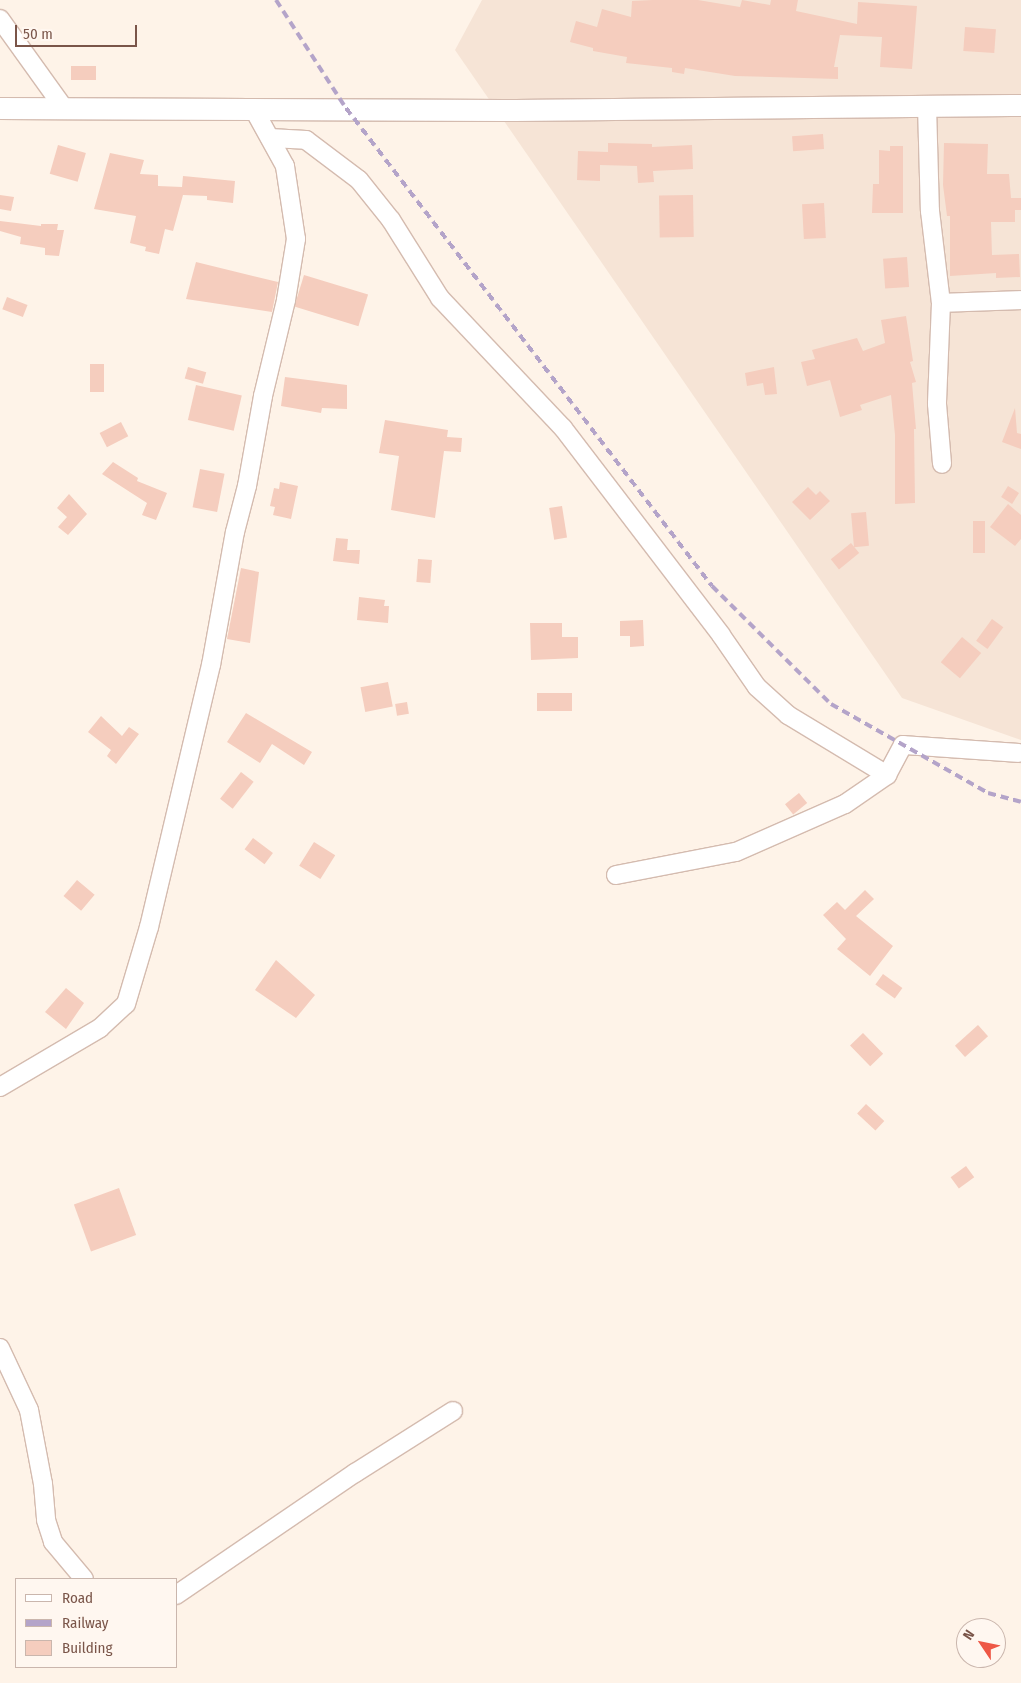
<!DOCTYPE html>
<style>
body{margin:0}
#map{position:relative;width:1021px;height:1683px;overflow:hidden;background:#fef3e8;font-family:"Fira Sans Condensed",sans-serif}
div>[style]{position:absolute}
.residential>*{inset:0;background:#f6e4d6}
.building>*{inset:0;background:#f5cdbe;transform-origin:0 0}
.roads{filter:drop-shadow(1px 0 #d4bbaf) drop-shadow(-1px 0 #d4bbaf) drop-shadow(0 1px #d4bbaf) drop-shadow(0 -1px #d4bbaf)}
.minor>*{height:18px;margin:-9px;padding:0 9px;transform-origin:9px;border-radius:9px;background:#fff}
.tertiary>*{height:21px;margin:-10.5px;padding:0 10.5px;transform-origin:10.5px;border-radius:10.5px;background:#fff}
.rail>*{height:4px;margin-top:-2px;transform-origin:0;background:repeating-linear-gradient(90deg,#b4a4c9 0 8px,transparent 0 13px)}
span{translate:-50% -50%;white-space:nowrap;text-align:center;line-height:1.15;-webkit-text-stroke:4px #fff7f0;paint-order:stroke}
.legend{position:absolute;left:15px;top:1578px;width:162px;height:90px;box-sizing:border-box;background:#fff7f0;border:1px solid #cab6ad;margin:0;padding:6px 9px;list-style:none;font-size:15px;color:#7a5549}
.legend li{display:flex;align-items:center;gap:10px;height:25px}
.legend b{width:25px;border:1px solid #cab6ad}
.north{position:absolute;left:956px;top:1618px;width:50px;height:50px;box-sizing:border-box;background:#fff7f0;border:1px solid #cab6ad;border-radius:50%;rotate:304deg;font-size:14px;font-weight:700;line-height:20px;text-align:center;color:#7a5549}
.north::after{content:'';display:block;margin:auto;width:18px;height:22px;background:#ee5846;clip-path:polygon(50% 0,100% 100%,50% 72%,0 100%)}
.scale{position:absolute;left:15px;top:25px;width:122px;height:22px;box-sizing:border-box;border:2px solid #7a5549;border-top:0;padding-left:6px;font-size:15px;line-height:18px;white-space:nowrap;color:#7a5549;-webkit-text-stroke:4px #fff7f0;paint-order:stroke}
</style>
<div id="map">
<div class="residential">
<i style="clip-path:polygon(482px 0,1021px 0,1021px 740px,902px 698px,455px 50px)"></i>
</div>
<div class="building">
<i style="clip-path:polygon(653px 0,698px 0,740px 7px,742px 0,770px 5px,771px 0,798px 0,796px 11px,857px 24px,858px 2px,917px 6px,912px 69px,880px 67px,882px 37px,840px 35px,834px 67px,838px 67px,838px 79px,735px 76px,685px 68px,684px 74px,672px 72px,672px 68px,626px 63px,627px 57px,593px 51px,593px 48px,570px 42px,576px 21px,597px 27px,602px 9px,631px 17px,632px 1px)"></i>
<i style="left:965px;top:27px;width:31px;height:24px;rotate:4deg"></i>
<i style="left:71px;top:66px;width:25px;height:14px"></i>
<i style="left:823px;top:134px;width:15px;height:31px;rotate:86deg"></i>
<i style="clip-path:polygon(608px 143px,652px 144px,652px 147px,692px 145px,693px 169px,653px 171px,654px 182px,638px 183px,637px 166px,600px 165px,600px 181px,577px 180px,578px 151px,608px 152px)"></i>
<i style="clip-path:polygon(944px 143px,988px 144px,987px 174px,1009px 174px,1011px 198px,1021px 198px,1021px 210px,1015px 210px,1015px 222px,991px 222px,992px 255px,1019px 254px,1020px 277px,996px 278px,996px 273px,950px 276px,950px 216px,947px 216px,943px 185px)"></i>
<i style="left:58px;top:145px;width:29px;height:30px;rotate:16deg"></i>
<i style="clip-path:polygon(890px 146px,903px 146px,903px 213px,872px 213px,873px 184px,879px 184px,879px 150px,890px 151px)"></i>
<i style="clip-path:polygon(110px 153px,144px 160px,140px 174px,158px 175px,158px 186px,182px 187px,183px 176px,235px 181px,233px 203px,207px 200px,207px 196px,183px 195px,173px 231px,165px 229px,159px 254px,145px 251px,146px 247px,130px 243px,136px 216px,94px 209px)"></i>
<i style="clip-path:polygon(0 195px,14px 197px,11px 211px,0 209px)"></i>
<i style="left:693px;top:195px;width:42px;height:34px;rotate:89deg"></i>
<i style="left:824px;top:203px;width:35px;height:22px;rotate:87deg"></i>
<i style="clip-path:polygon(0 221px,41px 226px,41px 224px,58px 224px,57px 230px,64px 230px,59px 256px,45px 255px,45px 248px,20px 244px,21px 237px,0 231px)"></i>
<i style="left:907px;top:257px;width:30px;height:24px;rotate:86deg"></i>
<i style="clip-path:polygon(196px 262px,278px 282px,272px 312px,186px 299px)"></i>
<i style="left:304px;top:275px;width:67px;height:33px;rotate:17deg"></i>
<i style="left:7px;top:297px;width:22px;height:13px;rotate:21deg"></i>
<i style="clip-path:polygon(906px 316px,913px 361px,910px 362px,916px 382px,912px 383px,916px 429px,914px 429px,915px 503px,895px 504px,895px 435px,891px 395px,860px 405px,862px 410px,840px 417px,830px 380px,807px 386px,801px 362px,815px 359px,812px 350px,857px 338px,863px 351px,885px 343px,881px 320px)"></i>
<i style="left:90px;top:364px;width:14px;height:28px"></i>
<i style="left:188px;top:367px;width:19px;height:12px;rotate:16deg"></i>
<i style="clip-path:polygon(774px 367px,777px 394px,765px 395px,763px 383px,747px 386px,745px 373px)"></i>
<i style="clip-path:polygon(285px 377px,347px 385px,347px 409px,322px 408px,321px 413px,281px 406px)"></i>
<i style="left:196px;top:385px;width:47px;height:36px;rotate:13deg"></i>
<i style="clip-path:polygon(1015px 408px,1017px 433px,1021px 434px,1021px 449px,1002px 442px)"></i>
<i style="clip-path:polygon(385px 420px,448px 430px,447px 437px,462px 438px,461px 452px,444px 451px,435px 518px,391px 510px,399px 456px,379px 453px)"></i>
<i style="left:121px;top:422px;width:16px;height:24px;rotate:63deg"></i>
<i style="clip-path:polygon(113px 462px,138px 478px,137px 481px,167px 493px,156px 520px,142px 515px,147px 503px,102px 474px)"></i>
<i style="left:200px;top:469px;width:25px;height:39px;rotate:11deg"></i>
<i style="clip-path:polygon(280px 482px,298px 486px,291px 519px,273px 515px,275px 507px,270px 506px,274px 488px,279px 489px)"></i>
<i style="left:1008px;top:486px;width:13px;height:13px;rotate:32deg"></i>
<i style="clip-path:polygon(808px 487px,816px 495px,820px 491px,830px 501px,810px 520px,792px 502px)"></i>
<i style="clip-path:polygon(69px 494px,87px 514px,68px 535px,58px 527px,67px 517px,57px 508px)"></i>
<i style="clip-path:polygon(1008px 504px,1021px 515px,1021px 539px,1015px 546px,990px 527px)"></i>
<i style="left:562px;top:506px;width:32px;height:13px;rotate:81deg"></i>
<i style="left:866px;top:512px;width:34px;height:15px;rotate:85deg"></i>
<i style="left:973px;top:521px;width:12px;height:32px"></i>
<i style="clip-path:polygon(336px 538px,348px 539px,347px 550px,360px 550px,359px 564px,333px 561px)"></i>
<i style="left:851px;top:543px;width:13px;height:26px;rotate:51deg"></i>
<i style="left:418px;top:559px;width:14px;height:23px;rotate:4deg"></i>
<i style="clip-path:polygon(241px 568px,259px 572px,250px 643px,227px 639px)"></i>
<i style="clip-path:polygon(359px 597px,385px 600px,384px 606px,389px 606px,388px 623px,357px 620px)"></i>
<i style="left:992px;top:619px;width:14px;height:27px;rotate:36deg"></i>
<i style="clip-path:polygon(643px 620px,644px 646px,630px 647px,630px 636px,620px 636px,620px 621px)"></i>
<i style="clip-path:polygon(530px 623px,562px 623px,562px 637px,578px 637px,578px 658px,531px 660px)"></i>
<i style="left:962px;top:637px;width:25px;height:33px;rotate:40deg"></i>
<i style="left:388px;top:682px;width:25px;height:28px;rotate:79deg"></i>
<i style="left:537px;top:693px;width:35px;height:18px"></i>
<i style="left:407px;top:702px;width:12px;height:12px;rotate:81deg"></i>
<i style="clip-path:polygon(246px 713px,312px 752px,304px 765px,272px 744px,260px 763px,227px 742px)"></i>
<i style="clip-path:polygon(101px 716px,122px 736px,129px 727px,139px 734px,116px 764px,107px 756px,111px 750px,88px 732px)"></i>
<i style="left:241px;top:772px;width:16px;height:34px;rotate:38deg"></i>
<i style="left:799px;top:793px;width:13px;height:18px;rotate:51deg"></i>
<i style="left:253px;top:838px;width:25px;height:14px;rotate:37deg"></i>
<i style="left:314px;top:842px;width:25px;height:28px;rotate:32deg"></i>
<i style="left:77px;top:880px;width:23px;height:21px;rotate:40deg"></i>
<i style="clip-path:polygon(865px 890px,874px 899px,856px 916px,893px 946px,870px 976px,837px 949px,846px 939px,823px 915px,837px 902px,845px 910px)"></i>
<i style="clip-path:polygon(276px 960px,315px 995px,296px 1018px,255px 990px)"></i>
<i style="left:883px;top:974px;width:24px;height:13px;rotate:36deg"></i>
<i style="clip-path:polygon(66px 988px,84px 1003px,66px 1029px,45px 1012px)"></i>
<i style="left:978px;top:1025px;width:15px;height:31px;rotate:48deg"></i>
<i style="left:863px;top:1033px;width:29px;height:18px;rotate:46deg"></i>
<i style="left:866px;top:1104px;width:25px;height:13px;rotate:43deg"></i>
<i style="left:966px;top:1166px;width:14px;height:19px;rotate:54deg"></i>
<i style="left:119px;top:1188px;width:50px;height:48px;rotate:70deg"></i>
</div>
<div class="roads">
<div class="minor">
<i style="left:0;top:19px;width:110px;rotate:54.3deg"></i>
<i style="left:927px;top:106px;width:105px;rotate:88.4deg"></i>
<i style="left:930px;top:211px;width:93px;rotate:83.2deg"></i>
<i style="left:941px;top:303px;width:101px;rotate:92.3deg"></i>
<i style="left:937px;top:404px;width:60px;rotate:85.2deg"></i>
<i style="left:270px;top:138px;width:36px;rotate:3deg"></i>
<i style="left:306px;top:140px;width:66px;rotate:37deg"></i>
<i style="left:359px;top:180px;width:51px;rotate:51.3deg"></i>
<i style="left:391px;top:220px;width:92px;rotate:57.9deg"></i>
<i style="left:440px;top:298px;width:179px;rotate:46.6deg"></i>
<i style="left:563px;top:428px;width:260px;rotate:52.6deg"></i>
<i style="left:721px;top:635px;width:63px;rotate:55.3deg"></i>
<i style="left:757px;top:687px;width:42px;rotate:42.1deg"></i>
<i style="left:788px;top:715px;width:116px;rotate:31.2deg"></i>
<i style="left:941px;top:303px;width:80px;rotate:-2.1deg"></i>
<i style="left:616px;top:875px;width:122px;rotate:-10.9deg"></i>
<i style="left:736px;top:852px;width:119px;rotate:-23.8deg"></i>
<i style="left:845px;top:804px;width:51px;rotate:-34.6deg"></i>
<i style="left:887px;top:775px;width:34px;rotate:-62deg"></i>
<i style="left:903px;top:745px;width:116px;rotate:3.9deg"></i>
<i style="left:0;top:1087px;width:116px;rotate:-30.5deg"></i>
<i style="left:100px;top:1028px;width:35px;rotate:-43deg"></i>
<i style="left:126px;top:1004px;width:80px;rotate:-73.4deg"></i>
<i style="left:149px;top:927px;width:269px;rotate:-76.7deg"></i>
<i style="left:211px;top:665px;width:135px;rotate:-79.8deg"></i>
<i style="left:235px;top:532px;width:48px;rotate:-75.4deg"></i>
<i style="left:247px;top:486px;width:91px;rotate:-79.9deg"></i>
<i style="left:263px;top:396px;width:99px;rotate:-76.5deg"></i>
<i style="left:286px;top:300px;width:62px;rotate:-80.7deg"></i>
<i style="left:296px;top:239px;width:74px;rotate:-98.6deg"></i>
<i style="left:285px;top:166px;width:66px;rotate:-118.9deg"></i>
<i style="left:0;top:1348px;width:68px;rotate:64.9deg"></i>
<i style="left:29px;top:1410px;width:75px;rotate:79.3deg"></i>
<i style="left:43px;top:1484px;width:36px;rotate:85deg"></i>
<i style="left:46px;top:1520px;width:23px;rotate:72deg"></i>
<i style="left:53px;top:1542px;width:48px;rotate:50deg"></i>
<i style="left:176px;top:1595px;width:217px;rotate:-34.3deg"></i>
<i style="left:355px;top:1473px;width:116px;rotate:-32.3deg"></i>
</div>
<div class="tertiary">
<i style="left:0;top:108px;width:515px;rotate:0.22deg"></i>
<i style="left:515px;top:110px;width:506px;rotate:-0.57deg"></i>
</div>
</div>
<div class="rail">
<i style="left:276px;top:0;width:129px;rotate:57.1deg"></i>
<i style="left:346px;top:108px;width:602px;rotate:52.56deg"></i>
<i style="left:712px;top:586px;width:168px;rotate:44.8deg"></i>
<i style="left:831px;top:704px;width:180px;rotate:29.5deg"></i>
<i style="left:988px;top:793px;width:34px;rotate:15deg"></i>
</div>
<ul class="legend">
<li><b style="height:6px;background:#fff"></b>Road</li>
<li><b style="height:6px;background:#b4a4c9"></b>Railway</li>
<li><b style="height:14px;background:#f5cdbe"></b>Building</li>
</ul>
<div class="north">N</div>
<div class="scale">50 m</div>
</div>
